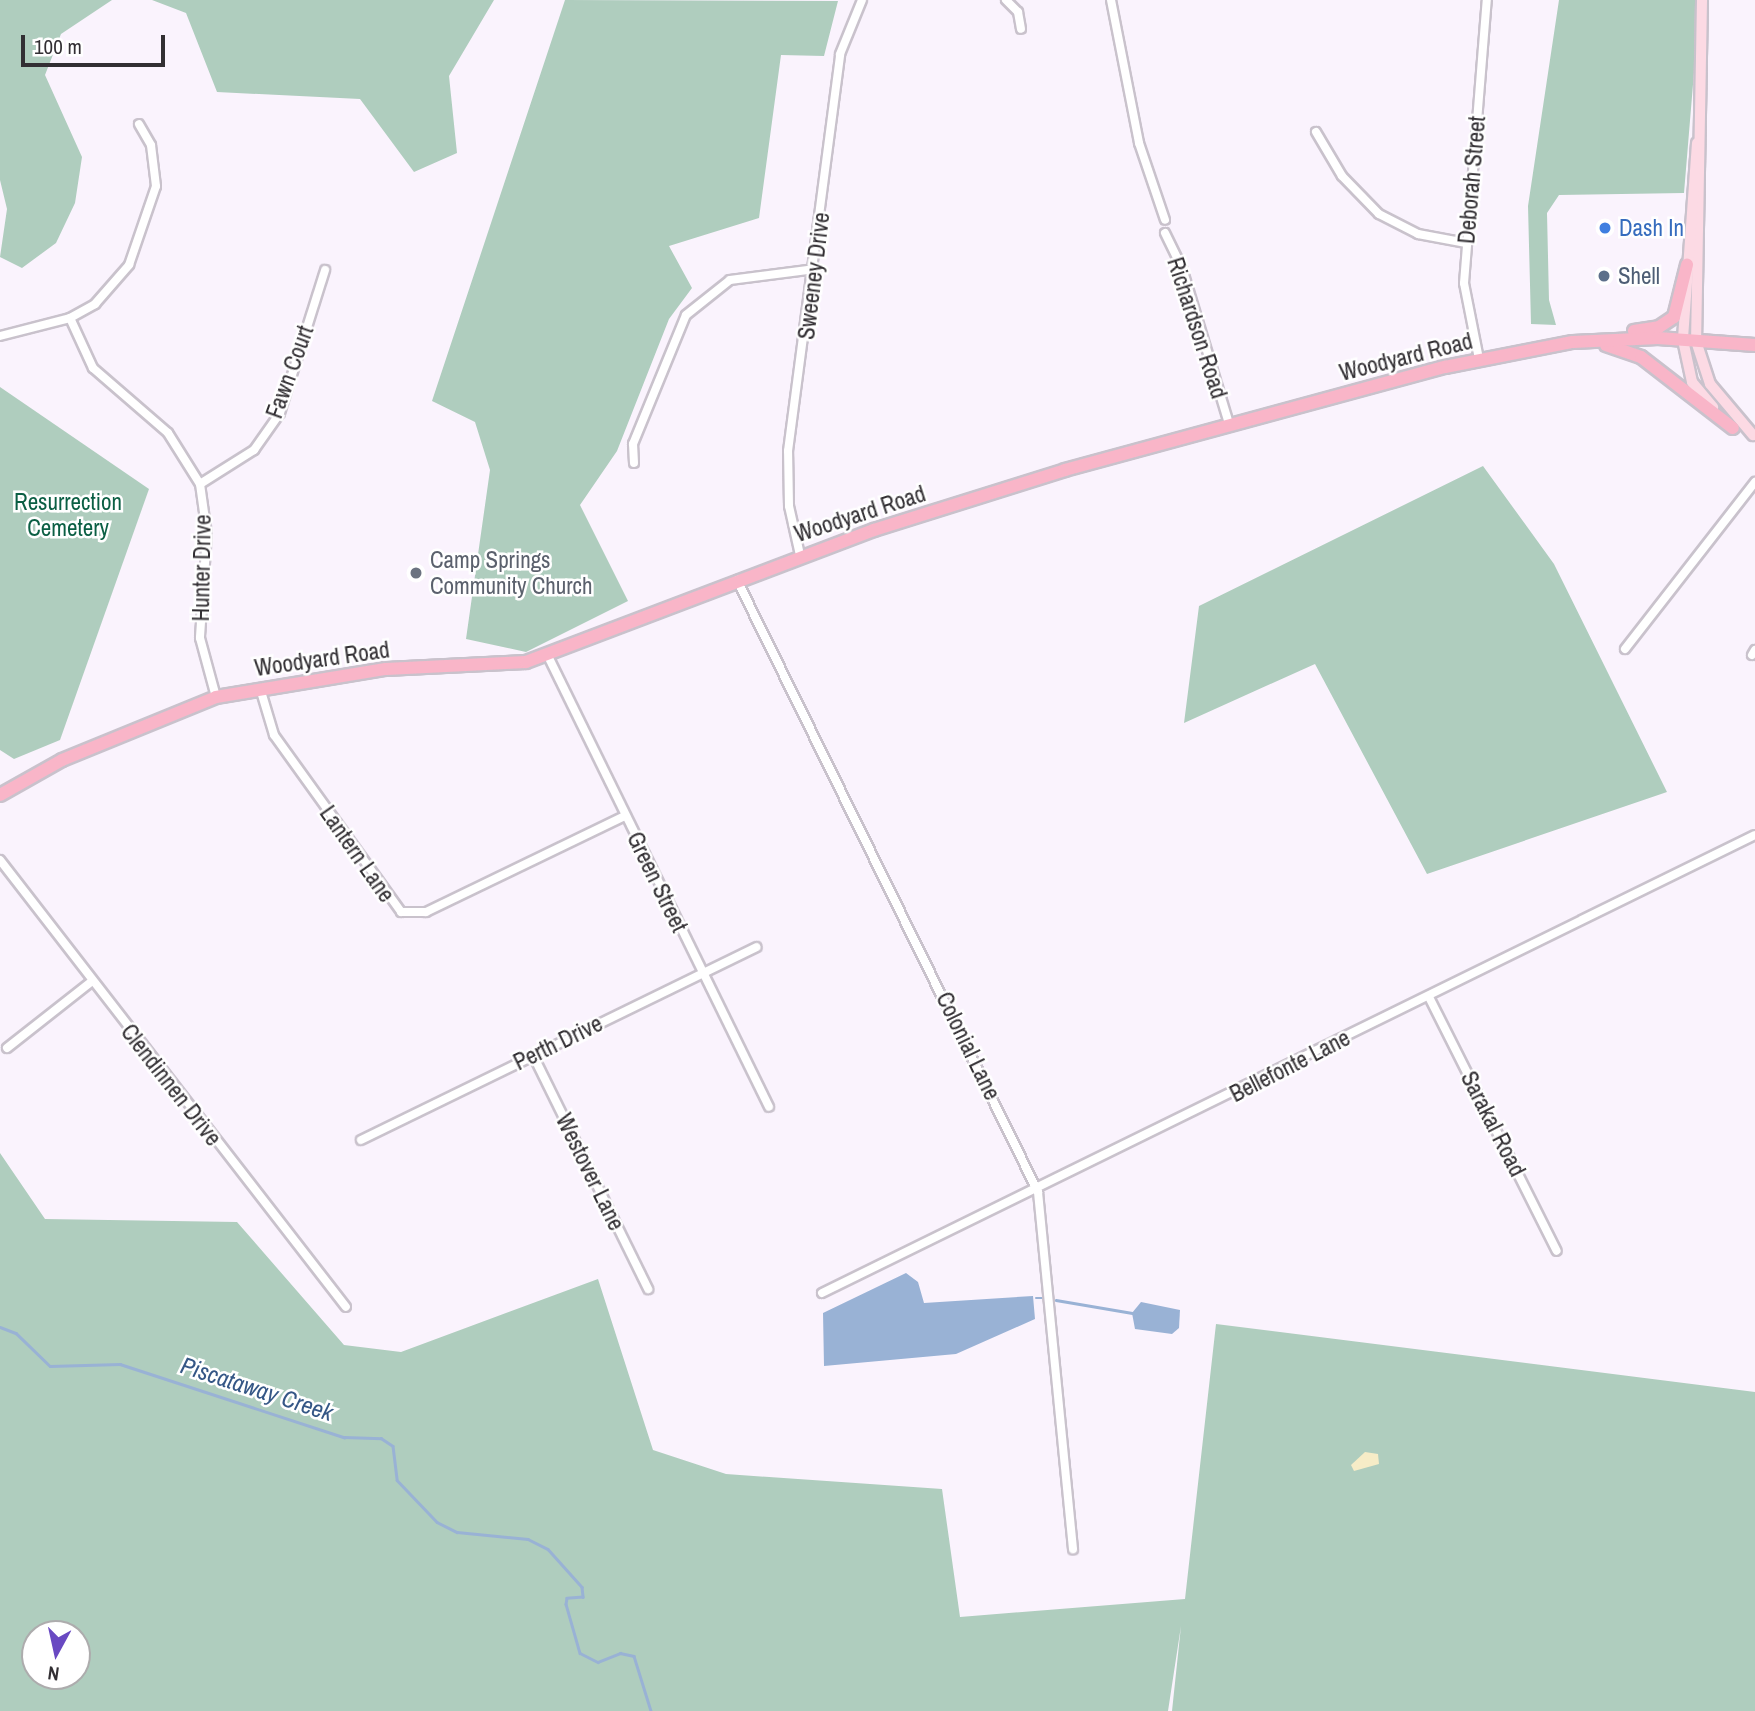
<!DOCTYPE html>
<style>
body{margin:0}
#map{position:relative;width:1755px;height:1711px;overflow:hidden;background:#faf3fd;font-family:"Archivo Narrow",sans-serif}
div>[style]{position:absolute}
.green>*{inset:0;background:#afcdbe}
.sand>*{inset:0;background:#f6ecc7}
.water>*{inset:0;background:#99b2d5}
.stream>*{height:2.5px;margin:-1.25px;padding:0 1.25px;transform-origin:1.25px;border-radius:1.25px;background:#99b2d5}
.roads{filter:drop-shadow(2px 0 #c9c2cc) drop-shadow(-2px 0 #c9c2cc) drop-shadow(0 2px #c9c2cc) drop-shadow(0 -2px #c9c2cc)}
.street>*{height:8px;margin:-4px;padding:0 4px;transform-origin:4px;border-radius:4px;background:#fff}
.secondary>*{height:10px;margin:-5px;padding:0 5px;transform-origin:5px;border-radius:5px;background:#fcdae4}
.primary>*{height:12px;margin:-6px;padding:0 6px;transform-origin:6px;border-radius:6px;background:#f9b5c8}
.dots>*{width:19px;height:19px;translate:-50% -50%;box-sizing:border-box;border:4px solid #fff;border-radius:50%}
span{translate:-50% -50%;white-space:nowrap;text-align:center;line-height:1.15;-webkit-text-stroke:5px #fff;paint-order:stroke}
.street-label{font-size:23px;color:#322f33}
.shop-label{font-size:23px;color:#366cbe}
.left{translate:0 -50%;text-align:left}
.service-label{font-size:23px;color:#4e5e75}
.park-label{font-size:23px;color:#0b5f44}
.worship-label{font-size:23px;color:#5b616d}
.water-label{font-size:24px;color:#355786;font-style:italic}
.north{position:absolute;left:21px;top:1620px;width:70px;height:70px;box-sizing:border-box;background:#fff;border:2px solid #adacad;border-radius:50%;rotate:188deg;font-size:19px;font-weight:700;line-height:28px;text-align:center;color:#322f33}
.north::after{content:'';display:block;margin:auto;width:24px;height:32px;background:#6949c2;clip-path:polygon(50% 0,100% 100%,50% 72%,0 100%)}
.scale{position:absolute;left:21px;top:35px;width:144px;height:32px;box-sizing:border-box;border:4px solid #322f33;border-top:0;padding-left:9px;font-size:21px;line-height:24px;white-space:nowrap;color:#322f33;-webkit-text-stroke:5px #fff;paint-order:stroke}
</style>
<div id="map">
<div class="green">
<i style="clip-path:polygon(0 0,112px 0,61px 34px,45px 75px,82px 157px,75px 203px,56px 243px,22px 268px,0 257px,7px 209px,0 180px)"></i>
<i style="clip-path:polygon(152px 0,494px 0,449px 76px,457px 153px,414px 172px,360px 99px,217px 92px,186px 13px)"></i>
<i style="clip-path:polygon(565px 0,838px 1px,824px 56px,781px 55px,759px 218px,669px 246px,692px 288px,669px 319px,617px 451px,580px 505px,628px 601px,526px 652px,466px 639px,490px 470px,475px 422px,432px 401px)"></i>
<i style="clip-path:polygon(1559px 0,1700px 0,1684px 193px,1559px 195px,1547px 213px,1549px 300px,1556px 325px,1531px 324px,1528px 206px)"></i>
<i style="clip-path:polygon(0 387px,149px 489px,60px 740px,14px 759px,0 750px)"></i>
<i style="clip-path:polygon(1483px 466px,1554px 564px,1667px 792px,1427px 874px,1315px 664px,1184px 723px,1199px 606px)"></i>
<i style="clip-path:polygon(evenodd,0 1153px,45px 1219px,237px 1222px,344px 1345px,401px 1352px,598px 1279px,653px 1450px,726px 1474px,942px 1489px,960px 1617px,1185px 1599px,1216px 1324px,1755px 1392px,1755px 1711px,1172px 1711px,1181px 1626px,1168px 1711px,0 1711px,0 1153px,35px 1634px,77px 1634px,77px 1676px,35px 1676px,35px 1634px)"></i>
</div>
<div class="sand">
<i style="clip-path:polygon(1365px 1452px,1378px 1454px,1379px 1464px,1354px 1471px,1351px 1465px)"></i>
</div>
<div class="water">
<i style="clip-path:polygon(906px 1273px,918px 1282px,924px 1303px,1033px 1296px,1035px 1319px,956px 1354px,824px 1366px,823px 1313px)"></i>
<i style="clip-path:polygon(1141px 1302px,1180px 1310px,1179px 1328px,1172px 1334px,1135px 1329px,1132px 1313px)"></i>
</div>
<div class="stream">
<i style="left:1036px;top:1298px;width:7px"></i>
<i style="left:1056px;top:1300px;width:77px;rotate:9.7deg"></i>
<i style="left:0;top:1327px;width:17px;rotate:21deg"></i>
<i style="left:16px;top:1333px;width:47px;rotate:44.1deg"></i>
<i style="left:50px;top:1366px;width:70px;rotate:-1.6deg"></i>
<i style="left:120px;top:1364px;width:236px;rotate:18.1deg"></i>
<i style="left:344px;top:1437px;width:37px;rotate:2deg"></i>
<i style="left:381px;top:1438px;width:14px;rotate:34deg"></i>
<i style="left:393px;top:1446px;width:34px;rotate:83deg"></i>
<i style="left:397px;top:1480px;width:58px;rotate:46.4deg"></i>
<i style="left:437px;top:1522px;width:22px;rotate:27deg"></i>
<i style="left:457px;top:1532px;width:71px;rotate:5.6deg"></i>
<i style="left:528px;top:1539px;width:22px;rotate:27deg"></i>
<i style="left:548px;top:1549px;width:51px;rotate:48.2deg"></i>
<i style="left:582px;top:1587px;width:10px;rotate:84deg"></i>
<i style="left:583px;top:1597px;width:16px;rotate:176deg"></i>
<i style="left:567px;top:1598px;width:6px;rotate:99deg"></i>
<i style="left:566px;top:1604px;width:51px;rotate:74.1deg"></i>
<i style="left:580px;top:1653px;width:20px;rotate:27deg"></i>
<i style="left:598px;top:1662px;width:24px;rotate:-22deg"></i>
<i style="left:620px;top:1653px;width:14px;rotate:12deg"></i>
<i style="left:634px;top:1656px;width:58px;rotate:72.8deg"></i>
</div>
<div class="roads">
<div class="street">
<i style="left:1006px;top:0;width:17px;rotate:45deg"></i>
<i style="left:1018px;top:12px;width:17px;rotate:80deg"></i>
<i style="left:1111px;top:0;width:146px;rotate:78.9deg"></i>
<i style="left:1139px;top:143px;width:81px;rotate:71.3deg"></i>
<i style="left:1316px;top:132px;width:51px;rotate:59.4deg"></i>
<i style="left:1342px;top:176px;width:53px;rotate:45.8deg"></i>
<i style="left:1379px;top:214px;width:44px;rotate:27.1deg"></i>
<i style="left:1418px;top:234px;width:49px;rotate:10.6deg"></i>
<i style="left:1165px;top:233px;width:39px;rotate:64deg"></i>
<i style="left:1182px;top:268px;width:163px;rotate:73.2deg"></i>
<i style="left:70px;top:318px;width:55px;rotate:65.3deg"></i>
<i style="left:93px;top:368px;width:99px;rotate:40.9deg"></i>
<i style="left:168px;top:433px;width:60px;rotate:57.9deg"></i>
<i style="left:200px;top:484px;width:50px;rotate:82deg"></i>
<i style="left:207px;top:534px;width:104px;rotate:93.9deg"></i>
<i style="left:200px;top:638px;width:61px;rotate:74.8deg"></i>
<i style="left:0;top:336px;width:72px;rotate:-14.4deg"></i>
<i style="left:70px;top:318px;width:29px;rotate:-29deg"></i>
<i style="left:95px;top:304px;width:52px;rotate:-48.9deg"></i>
<i style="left:129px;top:265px;width:83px;rotate:-71.1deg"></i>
<i style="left:156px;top:186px;width:41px;rotate:-97deg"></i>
<i style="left:151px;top:145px;width:24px;rotate:-120deg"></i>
<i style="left:1479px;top:359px;width:77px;rotate:-101.2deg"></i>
<i style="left:1464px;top:283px;width:284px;rotate:-85.4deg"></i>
<i style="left:634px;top:463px;width:19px;rotate:-93deg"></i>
<i style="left:633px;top:444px;width:139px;rotate:-67.7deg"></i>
<i style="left:686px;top:315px;width:56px;rotate:-38.5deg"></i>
<i style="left:730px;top:280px;width:86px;rotate:-7.4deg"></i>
<i style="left:200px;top:484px;width:64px;rotate:-32.2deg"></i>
<i style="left:254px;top:450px;width:45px;rotate:-54.9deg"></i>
<i style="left:280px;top:413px;width:150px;rotate:-72.5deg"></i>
<i style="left:800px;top:555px;width:50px;rotate:-102.7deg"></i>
<i style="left:789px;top:506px;width:55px;rotate:-91deg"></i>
<i style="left:788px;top:451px;width:400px;rotate:-82.5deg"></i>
<i style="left:840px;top:54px;width:58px;rotate:-67.8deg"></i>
<i style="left:737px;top:580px;width:682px;rotate:63.81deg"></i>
<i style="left:1038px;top:1192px;width:359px;rotate:84.4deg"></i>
<i style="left:1625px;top:649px;width:212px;rotate:-52.1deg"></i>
<i style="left:1752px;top:655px;width:6px;rotate:-59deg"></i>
<i style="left:548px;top:656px;width:502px;rotate:63.89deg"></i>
<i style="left:260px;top:688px;width:49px;rotate:73.4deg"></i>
<i style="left:274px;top:735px;width:218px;rotate:54.3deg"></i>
<i style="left:401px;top:912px;width:25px"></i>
<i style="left:426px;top:912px;width:221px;rotate:-25.8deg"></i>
<i style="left:0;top:860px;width:565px;rotate:52.26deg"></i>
<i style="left:1429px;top:997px;width:284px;rotate:63.3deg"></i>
<i style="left:7px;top:1048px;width:107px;rotate:-38.2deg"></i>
<i style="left:533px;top:1055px;width:261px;rotate:63.8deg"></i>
<i style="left:361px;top:1140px;width:440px;rotate:-26deg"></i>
<i style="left:822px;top:1293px;width:1039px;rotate:-26.15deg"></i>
</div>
<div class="secondary">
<i style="left:1702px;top:0;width:341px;rotate:91deg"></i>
<i style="left:1696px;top:341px;width:45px;rotate:72deg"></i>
<i style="left:1710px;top:384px;width:67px;rotate:49.9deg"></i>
<i style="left:1697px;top:143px;width:197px;rotate:94.1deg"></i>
<i style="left:1683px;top:340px;width:43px;rotate:77.9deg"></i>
<i style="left:1692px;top:382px;width:33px;rotate:50deg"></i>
</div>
<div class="primary">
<i style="left:1634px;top:331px;width:25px;rotate:-9deg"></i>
<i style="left:1659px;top:327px;width:18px;rotate:-34deg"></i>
<i style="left:1674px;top:317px;width:54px;rotate:-76deg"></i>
<i style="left:1606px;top:345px;width:37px;rotate:19deg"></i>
<i style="left:1641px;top:357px;width:116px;rotate:37.7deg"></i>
<i style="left:0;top:795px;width:71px;rotate:-29.4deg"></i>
<i style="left:62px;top:760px;width:166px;rotate:-22.2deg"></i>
<i style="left:216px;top:697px;width:172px;rotate:-9.4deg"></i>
<i style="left:386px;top:669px;width:140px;rotate:-2.9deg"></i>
<i style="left:526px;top:662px;width:372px;rotate:-20.8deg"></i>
<i style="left:874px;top:530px;width:200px;rotate:-17.4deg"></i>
<i style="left:1065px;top:470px;width:394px;rotate:-15.2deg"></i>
<i style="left:1445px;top:367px;width:130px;rotate:-11.1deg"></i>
<i style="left:1573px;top:342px;width:85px;rotate:-2.7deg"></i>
<i style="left:1658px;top:338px;width:97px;rotate:4.1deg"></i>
</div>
</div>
<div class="dots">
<i style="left:1605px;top:228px;background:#3f7fe0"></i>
<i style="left:1604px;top:276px;background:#5c6f8a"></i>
<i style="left:416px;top:573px;background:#6b7280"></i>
</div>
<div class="street-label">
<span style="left:1472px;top:180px;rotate:-85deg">Deborah Street</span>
<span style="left:814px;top:276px;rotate:-83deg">Sweeney Drive</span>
<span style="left:1197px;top:328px;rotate:72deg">Richardson Road</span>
<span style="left:1406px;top:357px;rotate:-14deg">Woodyard Road</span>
<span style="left:290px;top:372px;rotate:-70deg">Fawn Court</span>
<span style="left:860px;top:514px;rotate:-18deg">Woodyard Road</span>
<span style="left:202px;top:568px;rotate:-89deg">Hunter Drive</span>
<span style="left:322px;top:659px;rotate:-8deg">Woodyard Road</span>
<span style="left:357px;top:854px;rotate:55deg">Lantern Lane</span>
<span style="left:657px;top:882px;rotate:64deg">Green Street</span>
<span style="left:558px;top:1043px;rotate:-26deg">Perth Drive</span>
<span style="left:968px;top:1046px;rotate:64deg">Colonial Lane</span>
<span style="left:1290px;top:1066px;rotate:-27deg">Bellefonte Lane</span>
<span style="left:171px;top:1085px;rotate:52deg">Clendinnen Drive</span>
<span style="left:1493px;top:1124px;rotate:63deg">Sarakal Road</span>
<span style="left:590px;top:1172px;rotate:64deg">Westover Lane</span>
</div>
<div class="shop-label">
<span class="left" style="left:1619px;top:228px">Dash In</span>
</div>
<div class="service-label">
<span class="left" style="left:1618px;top:276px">Shell</span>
</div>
<div class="park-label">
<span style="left:68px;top:515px">Resurrection<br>Cemetery</span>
</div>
<div class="worship-label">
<span class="left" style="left:430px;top:573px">Camp Springs<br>Community Church</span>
</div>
<div class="water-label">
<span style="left:257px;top:1389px;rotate:18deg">Piscataway Creek</span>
</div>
<div class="north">N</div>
<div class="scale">100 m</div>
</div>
